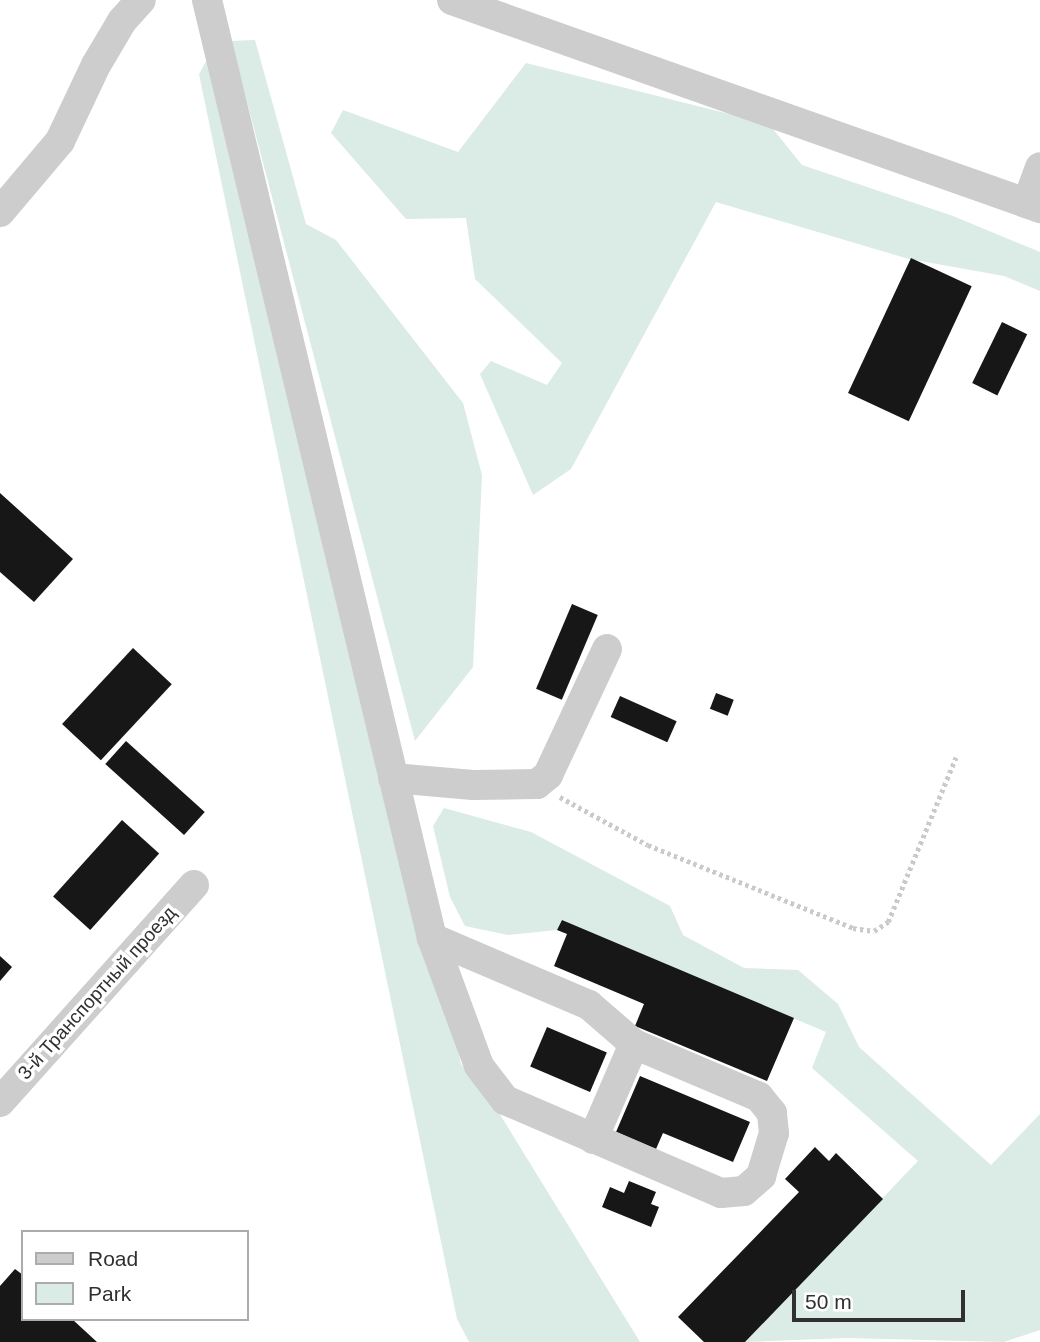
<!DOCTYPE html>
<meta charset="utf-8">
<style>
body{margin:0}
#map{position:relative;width:1040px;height:1342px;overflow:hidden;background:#fff;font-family:Helvetica,sans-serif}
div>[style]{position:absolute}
.green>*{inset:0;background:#dbebe5}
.building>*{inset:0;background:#171717;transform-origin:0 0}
.path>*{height:4.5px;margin-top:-2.25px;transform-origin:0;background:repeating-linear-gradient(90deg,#cacaca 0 3.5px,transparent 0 7px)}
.minor>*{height:30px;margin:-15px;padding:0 15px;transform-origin:15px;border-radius:15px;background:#cdcdcd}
span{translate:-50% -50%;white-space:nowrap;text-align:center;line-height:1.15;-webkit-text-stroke:7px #fff;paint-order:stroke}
.street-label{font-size:19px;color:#303030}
.legend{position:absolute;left:21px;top:1230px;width:228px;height:91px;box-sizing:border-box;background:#fff;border:2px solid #acacac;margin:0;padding:9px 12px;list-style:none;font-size:21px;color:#303030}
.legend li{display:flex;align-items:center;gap:14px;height:35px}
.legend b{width:35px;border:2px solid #acacac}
.scale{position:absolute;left:792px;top:1290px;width:173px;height:32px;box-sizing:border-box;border:4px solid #303030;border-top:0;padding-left:9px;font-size:21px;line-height:24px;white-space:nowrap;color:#303030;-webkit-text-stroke:5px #fff;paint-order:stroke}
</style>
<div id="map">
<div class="green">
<i style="clip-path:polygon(255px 40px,306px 224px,336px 240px,463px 403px,482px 475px,473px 667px,415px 741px,231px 41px)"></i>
<i style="clip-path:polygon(214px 47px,226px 50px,461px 1064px,499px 1113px,640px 1342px,469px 1342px,457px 1319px,199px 74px)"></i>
<i style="clip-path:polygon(526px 63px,769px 124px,802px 165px,953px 216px,1040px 252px,1040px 291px,1004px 276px,909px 259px,716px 202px,571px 469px,533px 495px,480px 374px,491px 361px,547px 385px,562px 363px,475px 279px,466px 218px,406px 219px,331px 133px,343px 110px,458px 152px)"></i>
<i style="clip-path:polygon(444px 808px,531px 832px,670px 906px,683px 935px,744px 968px,798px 970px,838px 1004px,859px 1047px,991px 1165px,1040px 1114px,1040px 1330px,1004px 1342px,847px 1338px,745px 1342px,918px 1161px,812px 1068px,826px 1032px,562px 920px,557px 930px,508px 935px,465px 926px,450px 897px,433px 826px)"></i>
</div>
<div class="building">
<i style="left:911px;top:258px;width:67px;height:149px;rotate:25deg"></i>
<i style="left:1002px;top:322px;width:28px;height:68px;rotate:26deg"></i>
<i style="clip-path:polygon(0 493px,73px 559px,34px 602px,0 572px)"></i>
<i style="left:572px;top:604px;width:28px;height:92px;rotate:23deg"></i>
<i style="left:133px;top:648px;width:53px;height:104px;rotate:43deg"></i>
<i style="left:716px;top:693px;width:19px;height:17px;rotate:21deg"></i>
<i style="left:620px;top:696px;width:62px;height:23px;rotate:24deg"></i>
<i style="left:126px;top:741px;width:106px;height:31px;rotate:42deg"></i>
<i style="left:122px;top:820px;width:50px;height:103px;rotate:42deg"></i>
<i style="clip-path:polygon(562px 920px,794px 1018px,767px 1081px,635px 1026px,644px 1004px,554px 966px,567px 934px,557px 930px)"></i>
<i style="clip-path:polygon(0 956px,12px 967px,0 981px)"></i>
<i style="left:547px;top:1027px;width:65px;height:43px;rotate:23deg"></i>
<i style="clip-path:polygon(640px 1076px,750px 1122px,733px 1162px,663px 1133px,656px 1149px,616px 1132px)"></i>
<i style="clip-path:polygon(815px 1147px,829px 1161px,836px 1153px,883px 1199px,745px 1342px,704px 1342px,678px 1317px,799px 1192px,785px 1179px)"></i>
<i style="clip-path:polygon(629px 1181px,656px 1192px,651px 1204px,659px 1207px,651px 1227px,602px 1207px,610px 1187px,624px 1193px)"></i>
<i style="clip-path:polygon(15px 1269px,23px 1275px,23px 1319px,72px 1319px,97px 1342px,0 1342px,0 1286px)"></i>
</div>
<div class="path">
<i style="left:560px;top:797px;width:100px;rotate:28.6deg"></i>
<i style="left:648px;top:845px;width:221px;rotate:22deg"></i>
<i style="left:853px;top:928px;width:21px;rotate:8deg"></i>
<i style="left:874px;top:931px;width:17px;rotate:-33deg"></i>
<i style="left:888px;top:922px;width:178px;rotate:-67.6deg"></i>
</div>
<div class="minor">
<i style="left:207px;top:0;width:965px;rotate:76.51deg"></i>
<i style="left:432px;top:938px;width:136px;rotate:69.8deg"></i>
<i style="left:479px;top:1066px;width:43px;rotate:52.6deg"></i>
<i style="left:505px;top:1100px;width:235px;rotate:23.3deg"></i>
<i style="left:721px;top:1193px;width:23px;rotate:-5deg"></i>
<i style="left:744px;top:1191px;width:23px;rotate:-41deg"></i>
<i style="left:761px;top:1176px;width:45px;rotate:-73.2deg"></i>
<i style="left:774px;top:1133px;width:20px;rotate:-96deg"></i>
<i style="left:772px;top:1113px;width:21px;rotate:-129deg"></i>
<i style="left:759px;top:1097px;width:136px;rotate:-157deg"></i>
<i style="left:634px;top:1044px;width:60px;rotate:-139.1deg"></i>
<i style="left:589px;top:1005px;width:171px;rotate:-156.9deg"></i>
<i style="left:452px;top:0;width:624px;rotate:19.48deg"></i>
<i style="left:1027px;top:203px;width:38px;rotate:-70deg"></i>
<i style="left:0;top:212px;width:93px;rotate:-49.8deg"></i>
<i style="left:60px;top:141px;width:84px;rotate:-64.7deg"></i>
<i style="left:96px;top:65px;width:51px;rotate:-59.4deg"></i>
<i style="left:122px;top:21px;width:28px;rotate:-48deg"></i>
<i style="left:393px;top:778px;width:80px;rotate:5deg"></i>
<i style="left:473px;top:785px;width:64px;rotate:-0.9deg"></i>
<i style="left:537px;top:784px;width:14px;rotate:-39deg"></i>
<i style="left:548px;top:775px;width:139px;rotate:-64.9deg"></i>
<i style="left:0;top:1102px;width:291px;rotate:-48.2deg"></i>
<i style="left:593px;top:1139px;width:103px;rotate:-66.7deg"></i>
</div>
<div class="street-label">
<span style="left:97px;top:993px;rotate:-48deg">3-й Транспортный проезд</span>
</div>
<ul class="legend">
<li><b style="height:9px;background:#cdcdcd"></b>Road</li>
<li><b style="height:19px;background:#dbebe5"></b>Park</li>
</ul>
<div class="scale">50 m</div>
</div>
